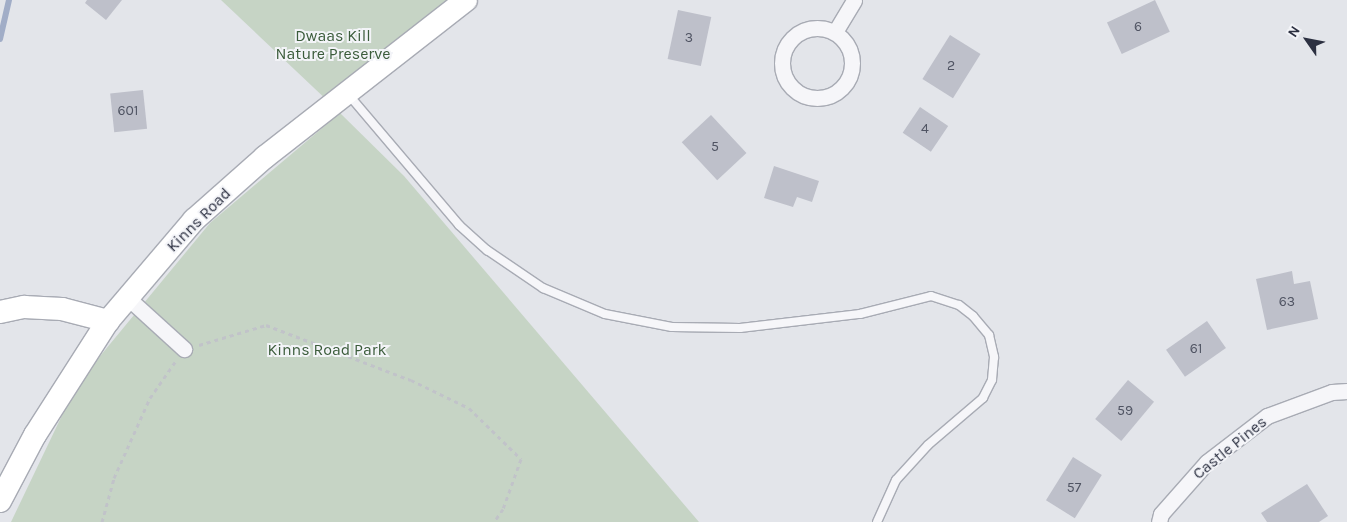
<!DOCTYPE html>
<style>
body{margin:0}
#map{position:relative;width:1347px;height:522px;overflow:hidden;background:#e3e5ea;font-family:Karla,sans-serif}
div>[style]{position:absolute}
.green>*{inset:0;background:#c6d4c5}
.stream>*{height:6px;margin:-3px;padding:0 3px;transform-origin:3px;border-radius:3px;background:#a1adc7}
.building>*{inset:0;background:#bec0ca;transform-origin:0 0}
.path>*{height:3px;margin-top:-1.5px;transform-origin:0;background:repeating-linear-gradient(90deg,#c1c3c9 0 4px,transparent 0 8px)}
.roads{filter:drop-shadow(1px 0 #a8abb4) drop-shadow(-1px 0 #a8abb4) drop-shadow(0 1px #a8abb4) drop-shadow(0 -1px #a8abb4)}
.lane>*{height:8px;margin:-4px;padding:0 4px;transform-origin:4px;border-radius:4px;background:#f6f6f9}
.street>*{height:15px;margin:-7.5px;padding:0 7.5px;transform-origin:7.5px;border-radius:7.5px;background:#f6f6f9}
.street>.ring{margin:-7.5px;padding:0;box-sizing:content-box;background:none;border:15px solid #f6f6f9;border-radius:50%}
.secondary>*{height:22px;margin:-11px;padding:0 11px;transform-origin:11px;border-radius:11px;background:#fff}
span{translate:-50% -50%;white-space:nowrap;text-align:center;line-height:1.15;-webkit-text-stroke:4px #f3f4f8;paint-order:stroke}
.number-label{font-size:14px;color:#505463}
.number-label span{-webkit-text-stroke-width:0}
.park-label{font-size:16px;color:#3b5c3b}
.street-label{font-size:16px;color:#2c3041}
.north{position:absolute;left:1282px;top:15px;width:50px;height:50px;-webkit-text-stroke:4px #f3f4f8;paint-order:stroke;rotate:303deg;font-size:14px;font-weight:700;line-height:20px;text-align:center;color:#2c3041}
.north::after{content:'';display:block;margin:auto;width:18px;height:22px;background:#2c3041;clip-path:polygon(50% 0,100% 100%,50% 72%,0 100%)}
</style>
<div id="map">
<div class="green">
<i style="clip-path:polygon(221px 0,466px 0,331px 104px)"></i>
<i style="clip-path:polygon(340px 113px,404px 176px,699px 522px,11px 522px,77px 384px,210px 223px)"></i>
</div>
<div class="stream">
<i style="left:0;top:39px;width:40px;rotate:-77deg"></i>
</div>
<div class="building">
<i style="clip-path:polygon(87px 0,122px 0,106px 20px,85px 3px)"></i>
<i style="left:1155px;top:0;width:35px;height:53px;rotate:65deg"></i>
<i style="left:678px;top:10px;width:34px;height:50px;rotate:12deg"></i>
<i style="left:950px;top:35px;width:36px;height:52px;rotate:32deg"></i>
<i style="left:143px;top:90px;width:39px;height:33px;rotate:84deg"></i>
<i style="left:920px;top:107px;width:34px;height:31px;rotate:34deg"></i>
<i style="left:711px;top:115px;width:52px;height:40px;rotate:47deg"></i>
<i style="clip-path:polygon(774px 166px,819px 181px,812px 202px,797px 197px,793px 207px,764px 198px)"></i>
<i style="clip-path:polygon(1292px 271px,1294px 284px,1310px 281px,1318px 319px,1267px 330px,1256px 279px)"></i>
<i style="left:1207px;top:321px;width:33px;height:50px;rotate:55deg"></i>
<i style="left:1128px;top:380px;width:34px;height:51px;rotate:40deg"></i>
<i style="left:1073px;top:457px;width:34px;height:51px;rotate:32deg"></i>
<i style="clip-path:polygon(1307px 484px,1328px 516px,1319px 522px,1267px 522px,1261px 513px)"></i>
</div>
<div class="path">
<i style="left:199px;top:345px;width:70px;rotate:-16.6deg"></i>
<i style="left:266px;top:325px;width:155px;rotate:20.8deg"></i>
<i style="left:411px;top:380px;width:64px;rotate:25.8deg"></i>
<i style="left:469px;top:408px;width:73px;rotate:44.4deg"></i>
<i style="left:521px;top:459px;width:53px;rotate:109.8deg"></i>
<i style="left:503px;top:509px;width:16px;rotate:125deg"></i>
<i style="left:102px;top:522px;width:46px;rotate:-74.7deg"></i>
<i style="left:114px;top:478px;width:88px;rotate:-65.8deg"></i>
<i style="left:150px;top:398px;width:44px;rotate:-55.2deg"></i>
</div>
<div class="roads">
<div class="lane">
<i style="left:348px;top:94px;width:172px;rotate:49.7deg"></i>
<i style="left:459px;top:225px;width:38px;rotate:42deg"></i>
<i style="left:487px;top:250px;width:68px;rotate:34.2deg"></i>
<i style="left:543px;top:288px;width:67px;rotate:22.8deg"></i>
<i style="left:605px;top:314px;width:68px;rotate:11deg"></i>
<i style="left:672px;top:327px;width:68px;rotate:0.8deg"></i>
<i style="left:740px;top:328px;width:121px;rotate:-6.7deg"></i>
<i style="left:860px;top:314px;width:73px;rotate:-14.2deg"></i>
<i style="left:931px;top:296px;width:29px;rotate:18deg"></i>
<i style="left:959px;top:305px;width:18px;rotate:38deg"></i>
<i style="left:973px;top:316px;width:25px;rotate:50deg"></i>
<i style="left:989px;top:335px;width:23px;rotate:77deg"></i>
<i style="left:994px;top:357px;width:23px;rotate:95deg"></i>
<i style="left:992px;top:380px;width:20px;rotate:117deg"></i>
<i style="left:983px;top:398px;width:72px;rotate:139.5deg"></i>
<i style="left:928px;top:445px;width:47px;rotate:132.4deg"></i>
<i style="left:896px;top:480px;width:46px;rotate:114.3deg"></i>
</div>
<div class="street">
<i class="ring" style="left:782px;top:28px;width:55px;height:55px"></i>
<i style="left:835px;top:32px;width:37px;rotate:-59deg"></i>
<i style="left:128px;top:298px;width:76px;rotate:42.3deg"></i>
<i style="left:1159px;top:522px;width:8px;rotate:-76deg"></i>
<i style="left:1161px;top:514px;width:69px;rotate:-48.5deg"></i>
<i style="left:1207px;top:462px;width:76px;rotate:-37.5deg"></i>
<i style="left:1267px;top:416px;width:69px;rotate:-20.3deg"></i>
<i style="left:1332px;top:392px;width:15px;rotate:-4deg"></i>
</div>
<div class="secondary">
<i style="left:0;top:312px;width:25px;rotate:-12deg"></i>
<i style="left:24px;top:307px;width:38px;rotate:3deg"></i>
<i style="left:62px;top:309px;width:48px;rotate:14.6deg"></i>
<i style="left:0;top:501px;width:75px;rotate:-62.1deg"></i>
<i style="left:35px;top:435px;width:135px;rotate:-57.4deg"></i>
<i style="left:108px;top:321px;width:133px;rotate:-49.6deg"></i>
<i style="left:194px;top:220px;width:95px;rotate:-41.6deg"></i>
<i style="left:265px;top:157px;width:255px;rotate:-38deg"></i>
</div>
</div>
<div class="number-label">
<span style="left:1138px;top:27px">6</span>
<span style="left:689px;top:38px">3</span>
<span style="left:951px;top:66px">2</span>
<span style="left:128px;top:111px">601</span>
<span style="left:925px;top:129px">4</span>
<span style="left:715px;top:147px">5</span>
<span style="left:1287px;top:302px">63</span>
<span style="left:1196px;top:349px">61</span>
<span style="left:1125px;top:411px">59</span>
<span style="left:1074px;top:488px">57</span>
</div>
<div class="park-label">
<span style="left:333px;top:45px">Dwaas Kill<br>Nature Preserve</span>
<span style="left:327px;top:350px">Kinns Road Park</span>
</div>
<div class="street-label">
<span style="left:199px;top:220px;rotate:-45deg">Kinns Road</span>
<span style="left:1230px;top:448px;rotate:-39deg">Castle Pines</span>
</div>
<div class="north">N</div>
</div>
